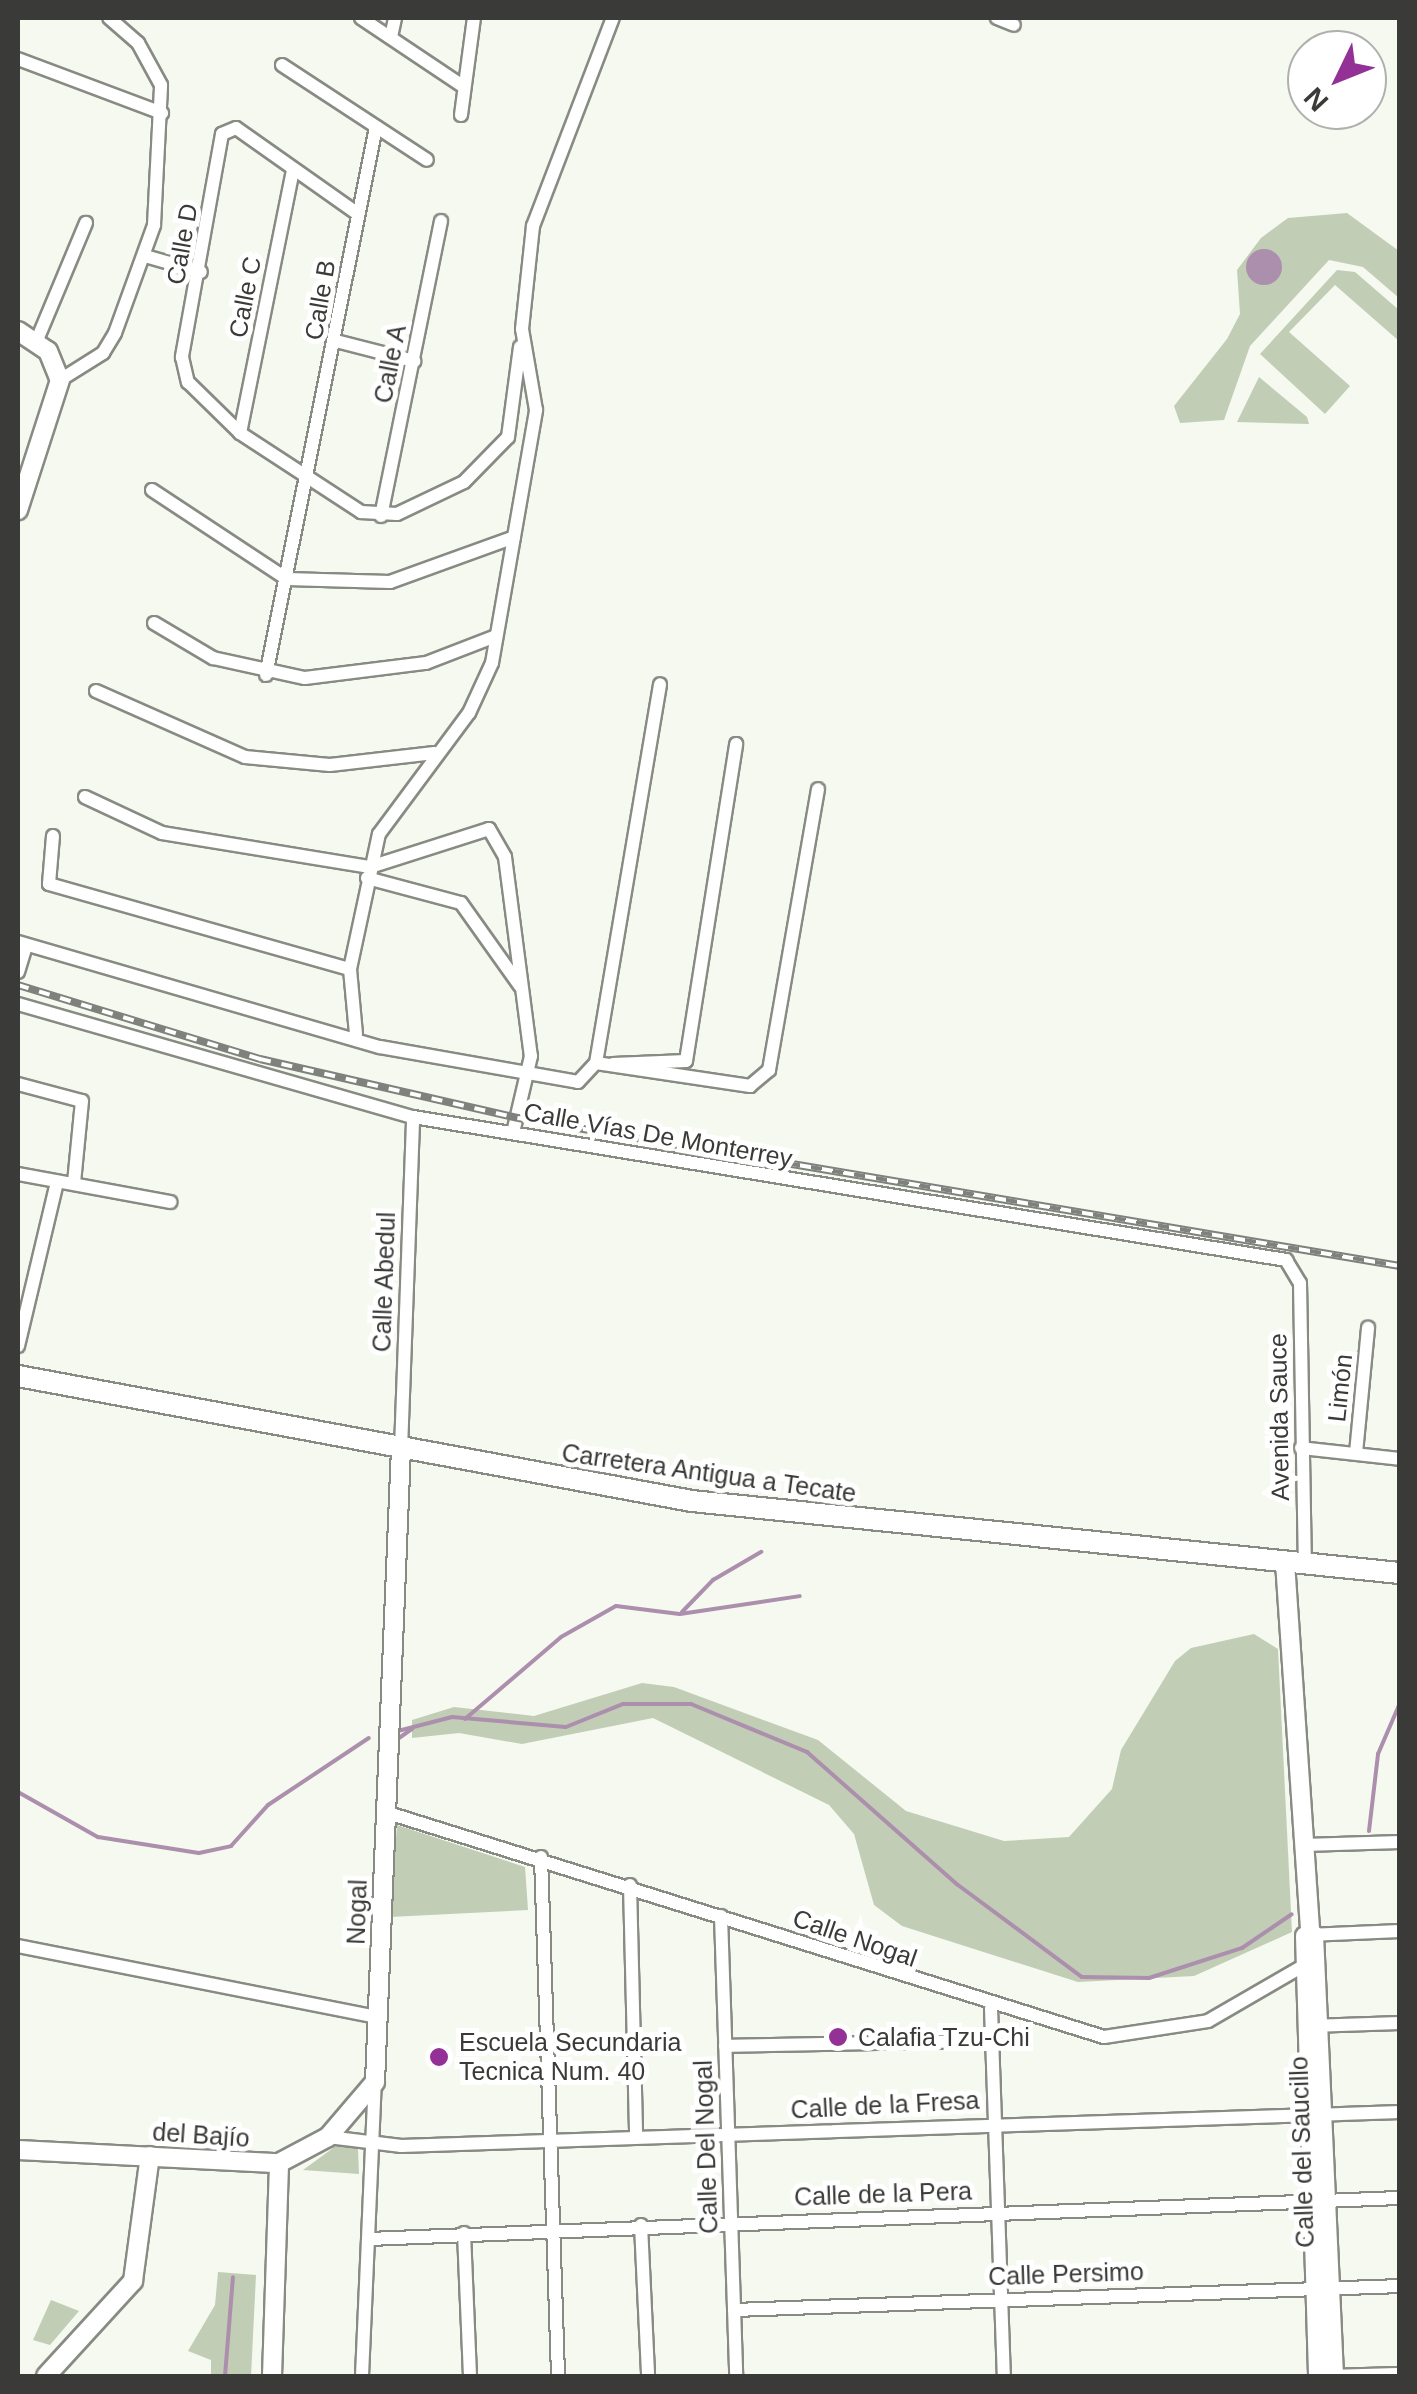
<!DOCTYPE html>
<meta charset="utf-8">
<style>
body{margin:0}
#map{position:relative;width:1417px;height:2394px;overflow:hidden;background:#f5f9f0;font-family:Arial,sans-serif}
div>[style]{position:absolute}
.green>*{inset:0;background:#c2cdb5}
.water>*{inset:0;background:#ac8fac}
.round{border-radius:50%}
.stream>*{height:4px;margin:-2px;padding:0 2px;transform-origin:2px;border-radius:2px;background:#ac8fac}
.roads{filter:drop-shadow(2px 0 #878b83) drop-shadow(-2px 0 #878b83) drop-shadow(0 2px #878b83) drop-shadow(0 -2px #878b83)}
.minor>*{height:12px;margin:-6px;padding:0 6px;transform-origin:6px;border-radius:6px;background:#fff}
.tertiary>*{height:18px;margin:-9px;padding:0 9px;transform-origin:9px;border-radius:9px;background:#fff}
.primary>*{height:20px;margin:-10px;padding:0 10px;transform-origin:10px;border-radius:10px;background:#fff}
.rail>*{height:8px;margin-top:-4px;transform-origin:0;background:repeating-linear-gradient(90deg,#fff 0 11px,#7f817c 0 22px);box-sizing:border-box;border-block:2px solid #7f817c}
.dots>*{width:28px;height:28px;translate:-50% -50%;box-sizing:border-box;border:5px solid #fff;border-radius:50%}
span{translate:-50% -50%;white-space:nowrap;text-align:center;line-height:1.15;-webkit-text-stroke:10px #fff;paint-order:stroke}
.street-label{font-size:25px;color:#3a3b38}
.poi-label{font-size:25px;color:#3a3b38}
.left{translate:0 -50%;text-align:left}
.frame{position:absolute;inset:0;border:20px solid #3a3b38;pointer-events:none}
.north{position:absolute;left:1287px;top:30px;width:100px;height:100px;box-sizing:border-box;background:#fff;border:2px solid #b0b1af;border-radius:50%;rotate:227deg;font-size:28px;font-weight:700;line-height:40px;text-align:center;color:#3a3b38}
.north::after{content:'';display:block;margin:auto;width:35px;height:45px;background:#943197;clip-path:polygon(50% 0,100% 100%,50% 72%,0 100%)}
</style>
<div id="map">
<div class="green">
<i style="clip-path:polygon(1347px 213px,1399px 251px,1399px 298px,1363px 267px,1329px 260px,1250px 346px,1224px 420px,1180px 423px,1174px 406px,1227px 339px,1240px 314px,1237px 270px,1261px 238px,1288px 218px)"></i>
<i style="clip-path:polygon(1337px 270px,1355px 272px,1399px 310px,1399px 341px,1335px 285px,1289px 332px,1350px 386px,1325px 414px,1260px 354px)"></i>
<i style="clip-path:polygon(1259px 377px,1307px 417px,1309px 424px,1237px 422px)"></i>
<i style="clip-path:polygon(1254px 1634px,1278px 1649px,1292px 1932px,1194px 1976px,1078px 1982px,902px 1926px,874px 1905px,854px 1834px,829px 1805px,653px 1718px,522px 1744px,459px 1733px,412px 1738px,412px 1720px,454px 1707px,534px 1716px,642px 1683px,674px 1687px,818px 1740px,906px 1811px,1004px 1841px,1069px 1837px,1112px 1789px,1121px 1750px,1175px 1661px,1191px 1648px)"></i>
<i style="clip-path:polygon(397px 1825px,525px 1867px,528px 1910px,390px 1917px)"></i>
<i style="clip-path:polygon(340px 2143px,358px 2149px,359px 2174px,303px 2170px)"></i>
<i style="clip-path:polygon(218px 2272px,256px 2275px,251px 2376px,211px 2376px,211px 2360px,188px 2351px,215px 2305px)"></i>
<i style="clip-path:polygon(51px 2300px,79px 2311px,50px 2345px,33px 2340px)"></i>
</div>
<div class="water">
<i class="round" style="left:1246px;top:249px;width:36px;height:36px"></i>
</div>
<div class="stream">
<i style="left:682px;top:1612px;width:45px;rotate:-45.9deg"></i>
<i style="left:713px;top:1580px;width:56px;rotate:-30.3deg"></i>
<i style="left:465px;top:1719px;width:126px;rotate:-40.5deg"></i>
<i style="left:561px;top:1637px;width:63px;rotate:-29.4deg"></i>
<i style="left:616px;top:1606px;width:64px;rotate:7.1deg"></i>
<i style="left:680px;top:1614px;width:121px;rotate:-8.5deg"></i>
<i style="left:394px;top:1732px;width:60px;rotate:-14.5deg"></i>
<i style="left:452px;top:1717px;width:114px;rotate:5deg"></i>
<i style="left:566px;top:1727px;width:61px;rotate:-22deg"></i>
<i style="left:623px;top:1704px;width:68px"></i>
<i style="left:691px;top:1704px;width:126px;rotate:22.5deg"></i>
<i style="left:807px;top:1752px;width:201px;rotate:41.4deg"></i>
<i style="left:958px;top:1885px;width:154px;rotate:36.6deg"></i>
<i style="left:1082px;top:1977px;width:67px;rotate:0.9deg"></i>
<i style="left:1149px;top:1978px;width:98px;rotate:-17.9deg"></i>
<i style="left:1242px;top:1948px;width:60px;rotate:-34.2deg"></i>
<i style="left:399px;top:1738px;width:16px;rotate:-35deg"></i>
<i style="left:18px;top:1792px;width:92px;rotate:29.4deg"></i>
<i style="left:98px;top:1837px;width:102px;rotate:9deg"></i>
<i style="left:199px;top:1853px;width:33px;rotate:-12deg"></i>
<i style="left:231px;top:1846px;width:55px;rotate:-47.9deg"></i>
<i style="left:268px;top:1805px;width:121px;rotate:-33.6deg"></i>
<i style="left:1369px;top:1831px;width:78px;rotate:-83.3deg"></i>
<i style="left:1378px;top:1754px;width:56px;rotate:-66.7deg"></i>
<i style="left:225px;top:2376px;width:99px;rotate:-85.4deg"></i>
</div>
<div class="roads">
<div class="minor">
<i style="left:361px;top:18px;width:120px;rotate:33.8deg"></i>
<i style="left:997px;top:18px;width:18px;rotate:22deg"></i>
<i style="left:391px;top:37px;width:19px;rotate:-78deg"></i>
<i style="left:18px;top:59px;width:154px;rotate:20.6deg"></i>
<i style="left:282px;top:65px;width:173px;rotate:33.2deg"></i>
<i style="left:461px;top:115px;width:98px;rotate:-82.4deg"></i>
<i style="left:358px;top:214px;width:149px;rotate:-144.8deg"></i>
<i style="left:236px;top:128px;width:15px;rotate:157deg"></i>
<i style="left:222px;top:134px;width:227px;rotate:100.2deg"></i>
<i style="left:182px;top:357px;width:26px;rotate:77deg"></i>
<i style="left:188px;top:382px;width:73px;rotate:44.4deg"></i>
<i style="left:240px;top:433px;width:145px;rotate:33.1deg"></i>
<i style="left:361px;top:512px;width:36px;rotate:3deg"></i>
<i style="left:397px;top:514px;width:74px;rotate:-25.5deg"></i>
<i style="left:464px;top:482px;width:63px;rotate:-45.6deg"></i>
<i style="left:508px;top:437px;width:91px;rotate:-82.4deg"></i>
<i style="left:145px;top:256px;width:58px;rotate:15.9deg"></i>
<i style="left:37px;top:340px;width:127px;rotate:-67.3deg"></i>
<i style="left:336px;top:341px;width:81px;rotate:14.4deg"></i>
<i style="left:60px;top:380px;width:51px;rotate:-32.1deg"></i>
<i style="left:103px;top:353px;width:23px;rotate:-59deg"></i>
<i style="left:115px;top:333px;width:115px;rotate:-70.1deg"></i>
<i style="left:154px;top:225px;width:140px;rotate:-87.1deg"></i>
<i style="left:161px;top:85px;width:48px;rotate:-118.7deg"></i>
<i style="left:138px;top:43px;width:38px;rotate:-139deg"></i>
<i style="left:240px;top:433px;width:268px;rotate:-78.6deg"></i>
<i style="left:152px;top:490px;width:162px;rotate:33.4deg"></i>
<i style="left:287px;top:579px;width:103px;rotate:1.7deg"></i>
<i style="left:390px;top:582px;width:132px;rotate:-19.9deg"></i>
<i style="left:381px;top:516px;width:301px;rotate:-78.5deg"></i>
<i style="left:154px;top:623px;width:69px;rotate:30.7deg"></i>
<i style="left:213px;top:658px;width:94px;rotate:12.3deg"></i>
<i style="left:305px;top:678px;width:122px;rotate:-7.1deg"></i>
<i style="left:426px;top:663px;width:75px;rotate:-21.1deg"></i>
<i style="left:266px;top:675px;width:559px;rotate:-78.65deg"></i>
<i style="left:96px;top:691px;width:163px;rotate:23.9deg"></i>
<i style="left:245px;top:757px;width:85px;rotate:5.4deg"></i>
<i style="left:330px;top:765px;width:105px;rotate:-6.6deg"></i>
<i style="left:85px;top:797px;width:85px;rotate:25.1deg"></i>
<i style="left:162px;top:833px;width:211px;rotate:9.3deg"></i>
<i style="left:370px;top:867px;width:125px;rotate:-17.7deg"></i>
<i style="left:489px;top:829px;width:32px;rotate:60deg"></i>
<i style="left:505px;top:857px;width:201px;rotate:82.6deg"></i>
<i style="left:531px;top:1056px;width:79px;rotate:103.2deg"></i>
<i style="left:53px;top:836px;width:48px;rotate:94.8deg"></i>
<i style="left:49px;top:884px;width:313px;rotate:15.8deg"></i>
<i style="left:367px;top:878px;width:97px;rotate:14.9deg"></i>
<i style="left:461px;top:903px;width:102px;rotate:54.6deg"></i>
<i style="left:18px;top:942px;width:377px;rotate:16.2deg"></i>
<i style="left:380px;top:1047px;width:201px;rotate:10deg"></i>
<i style="left:578px;top:1082px;width:26px;rotate:-47deg"></i>
<i style="left:596px;top:1063px;width:156px;rotate:8.5deg"></i>
<i style="left:750px;top:1086px;width:25px;rotate:-40deg"></i>
<i style="left:769px;top:1070px;width:285px;rotate:-80.1deg"></i>
<i style="left:18px;top:972px;width:28px;rotate:-73deg"></i>
<i style="left:18px;top:1004px;width:411px;rotate:16deg"></i>
<i style="left:413px;top:1117px;width:885px;rotate:9.3deg"></i>
<i style="left:1286px;top:1260px;width:27px;rotate:59deg"></i>
<i style="left:1300px;top:1283px;width:280px;rotate:89deg"></i>
<i style="left:356px;top:1034px;width:65px;rotate:-95.3deg"></i>
<i style="left:350px;top:969px;width:138px;rotate:-77.9deg"></i>
<i style="left:379px;top:834px;width:151px;rotate:-53.4deg"></i>
<i style="left:469px;top:713px;width:55px;rotate:-65.3deg"></i>
<i style="left:492px;top:663px;width:257px;rotate:-80.1deg"></i>
<i style="left:536px;top:410px;width:82px;rotate:-99.8deg"></i>
<i style="left:522px;top:329px;width:104px;rotate:-83.9deg"></i>
<i style="left:533px;top:226px;width:223px;rotate:-69deg"></i>
<i style="left:596px;top:1063px;width:384px;rotate:-80.4deg"></i>
<i style="left:613px;top:1064px;width:73px;rotate:-2.4deg"></i>
<i style="left:686px;top:1061px;width:321px;rotate:-81deg"></i>
<i style="left:18px;top:1084px;width:66px;rotate:14.9deg"></i>
<i style="left:82px;top:1101px;width:81px;rotate:95.6deg"></i>
<i style="left:18px;top:1174px;width:155px;rotate:10.4deg"></i>
<i style="left:18px;top:1346px;width:169px;rotate:-76.6deg"></i>
<i style="left:1301px;top:1448px;width:100px;rotate:6.3deg"></i>
<i style="left:401px;top:1449px;width:332px;rotate:-87.9deg"></i>
<i style="left:1356px;top:1453px;width:126px;rotate:-84.5deg"></i>
<i style="left:385px;top:1812px;width:753px;rotate:17.38deg"></i>
<i style="left:1104px;top:2037px;width:105px;rotate:-8.7deg"></i>
<i style="left:1208px;top:2021px;width:110px;rotate:-30.1deg"></i>
<i style="left:1304px;top:1845px;width:96px;rotate:-1.8deg"></i>
<i style="left:541px;top:1857px;width:519px;rotate:88.12deg"></i>
<i style="left:630px;top:1885px;width:251px;rotate:88.6deg"></i>
<i style="left:721px;top:1916px;width:460px;rotate:88.1deg"></i>
<i style="left:1308px;top:1935px;width:92px;rotate:-2.5deg"></i>
<i style="left:18px;top:1946px;width:367px;rotate:11.2deg"></i>
<i style="left:991px;top:2008px;width:368px;rotate:88deg"></i>
<i style="left:1310px;top:2026px;width:90px;rotate:-1.9deg"></i>
<i style="left:725px;top:2046px;width:262px;rotate:-1.1deg"></i>
<i style="left:328px;top:2137px;width:74px;rotate:7deg"></i>
<i style="left:401px;top:2146px;width:1000px;rotate:-1.95deg"></i>
<i style="left:641px;top:2225px;width:151px;rotate:87.3deg"></i>
<i style="left:464px;top:2233px;width:143px;rotate:87.6deg"></i>
<i style="left:369px;top:2239px;width:1032px;rotate:-2.28deg"></i>
<i style="left:734px;top:2310px;width:666px;rotate:-2.06deg"></i>
<i style="left:362px;top:2376px;width:294px;rotate:-87.5deg"></i>
<i style="left:1327px;top:2376px;width:73px;rotate:-1.6deg"></i>
</div>
<div class="tertiary">
<i style="left:18px;top:331px;width:36px;rotate:34deg"></i>
<i style="left:48px;top:351px;width:31px;rotate:68deg"></i>
<i style="left:60px;top:380px;width:137px;rotate:107.9deg"></i>
<i style="left:1285px;top:1562px;width:366px;rotate:86.1deg"></i>
<i style="left:1314px;top:1935px;width:441px;rotate:87.4deg"></i>
<i style="left:1305px;top:1936px;width:440px;rotate:88.3deg"></i>
<i style="left:18px;top:2150px;width:261px;rotate:2.9deg"></i>
<i style="left:279px;top:2163px;width:55px;rotate:-28deg"></i>
<i style="left:328px;top:2137px;width:72px;rotate:-49.5deg"></i>
<i style="left:375px;top:2082px;width:634px;rotate:-87.65deg"></i>
<i style="left:46px;top:2376px;width:129px;rotate:-47.5deg"></i>
<i style="left:133px;top:2281px;width:126px;rotate:-82.3deg"></i>
<i style="left:272px;top:2376px;width:213px;rotate:-88.1deg"></i>
</div>
<div class="primary">
<i style="left:18px;top:1376px;width:685px;rotate:10.51deg"></i>
<i style="left:692px;top:1501px;width:712px;rotate:5.81deg"></i>
</div>
</div>
<div class="rail">
<i style="left:18px;top:985px;width:253px;rotate:17deg"></i>
<i style="left:260px;top:1059px;width:265px;rotate:12.9deg"></i>
<i style="left:518px;top:1118px;width:894px;rotate:9.53deg"></i>
</div>
<div class="dots">
<i style="left:838px;top:2037px;background:#943197"></i>
<i style="left:439px;top:2057px;background:#943197"></i>
</div>
<div class="street-label">
<span style="left:182px;top:244px;rotate:-80deg">Calle D</span>
<span style="left:245px;top:297px;rotate:-79deg">Calle C</span>
<span style="left:320px;top:300px;rotate:-80deg">Calle B</span>
<span style="left:390px;top:364px;rotate:-79deg">Calle A</span>
<span style="left:658px;top:1135px;rotate:10deg">Calle Vías De Monterrey</span>
<span style="left:384px;top:1282px;rotate:-88deg">Calle Abedul</span>
<span style="left:1340px;top:1388px;rotate:-84deg">Limón</span>
<span style="left:1279px;top:1417px;rotate:-91deg">Avenida Sauce</span>
<span style="left:709px;top:1473px;rotate:8deg">Carretera Antigua a Tecate</span>
<span style="left:357px;top:1912px;rotate:-88deg">Nogal</span>
<span style="left:855px;top:1938px;rotate:19deg">Calle Nogal</span>
<span style="left:885px;top:2105px;rotate:-3deg">Calle de la Fresa</span>
<span style="left:201px;top:2135px;rotate:4deg">del Bajío</span>
<span style="left:706px;top:2147px;rotate:-92deg">Calle Del Nogal</span>
<span style="left:1302px;top:2152px;rotate:-92deg">Calle del Saucillo</span>
<span style="left:883px;top:2194px;rotate:-2deg">Calle de la Pera</span>
<span style="left:1066px;top:2274px;rotate:-2deg">Calle Persimo</span>
</div>
<div class="poi-label">
<span class="left" style="left:858px;top:2037px">Calafia Tzu-Chi</span>
<span class="left" style="left:459px;top:2057px">Escuela Secundaria<br>Tecnica Num. 40</span>
</div>
<div class="frame"></div>
<div class="north">N</div>
</div>
